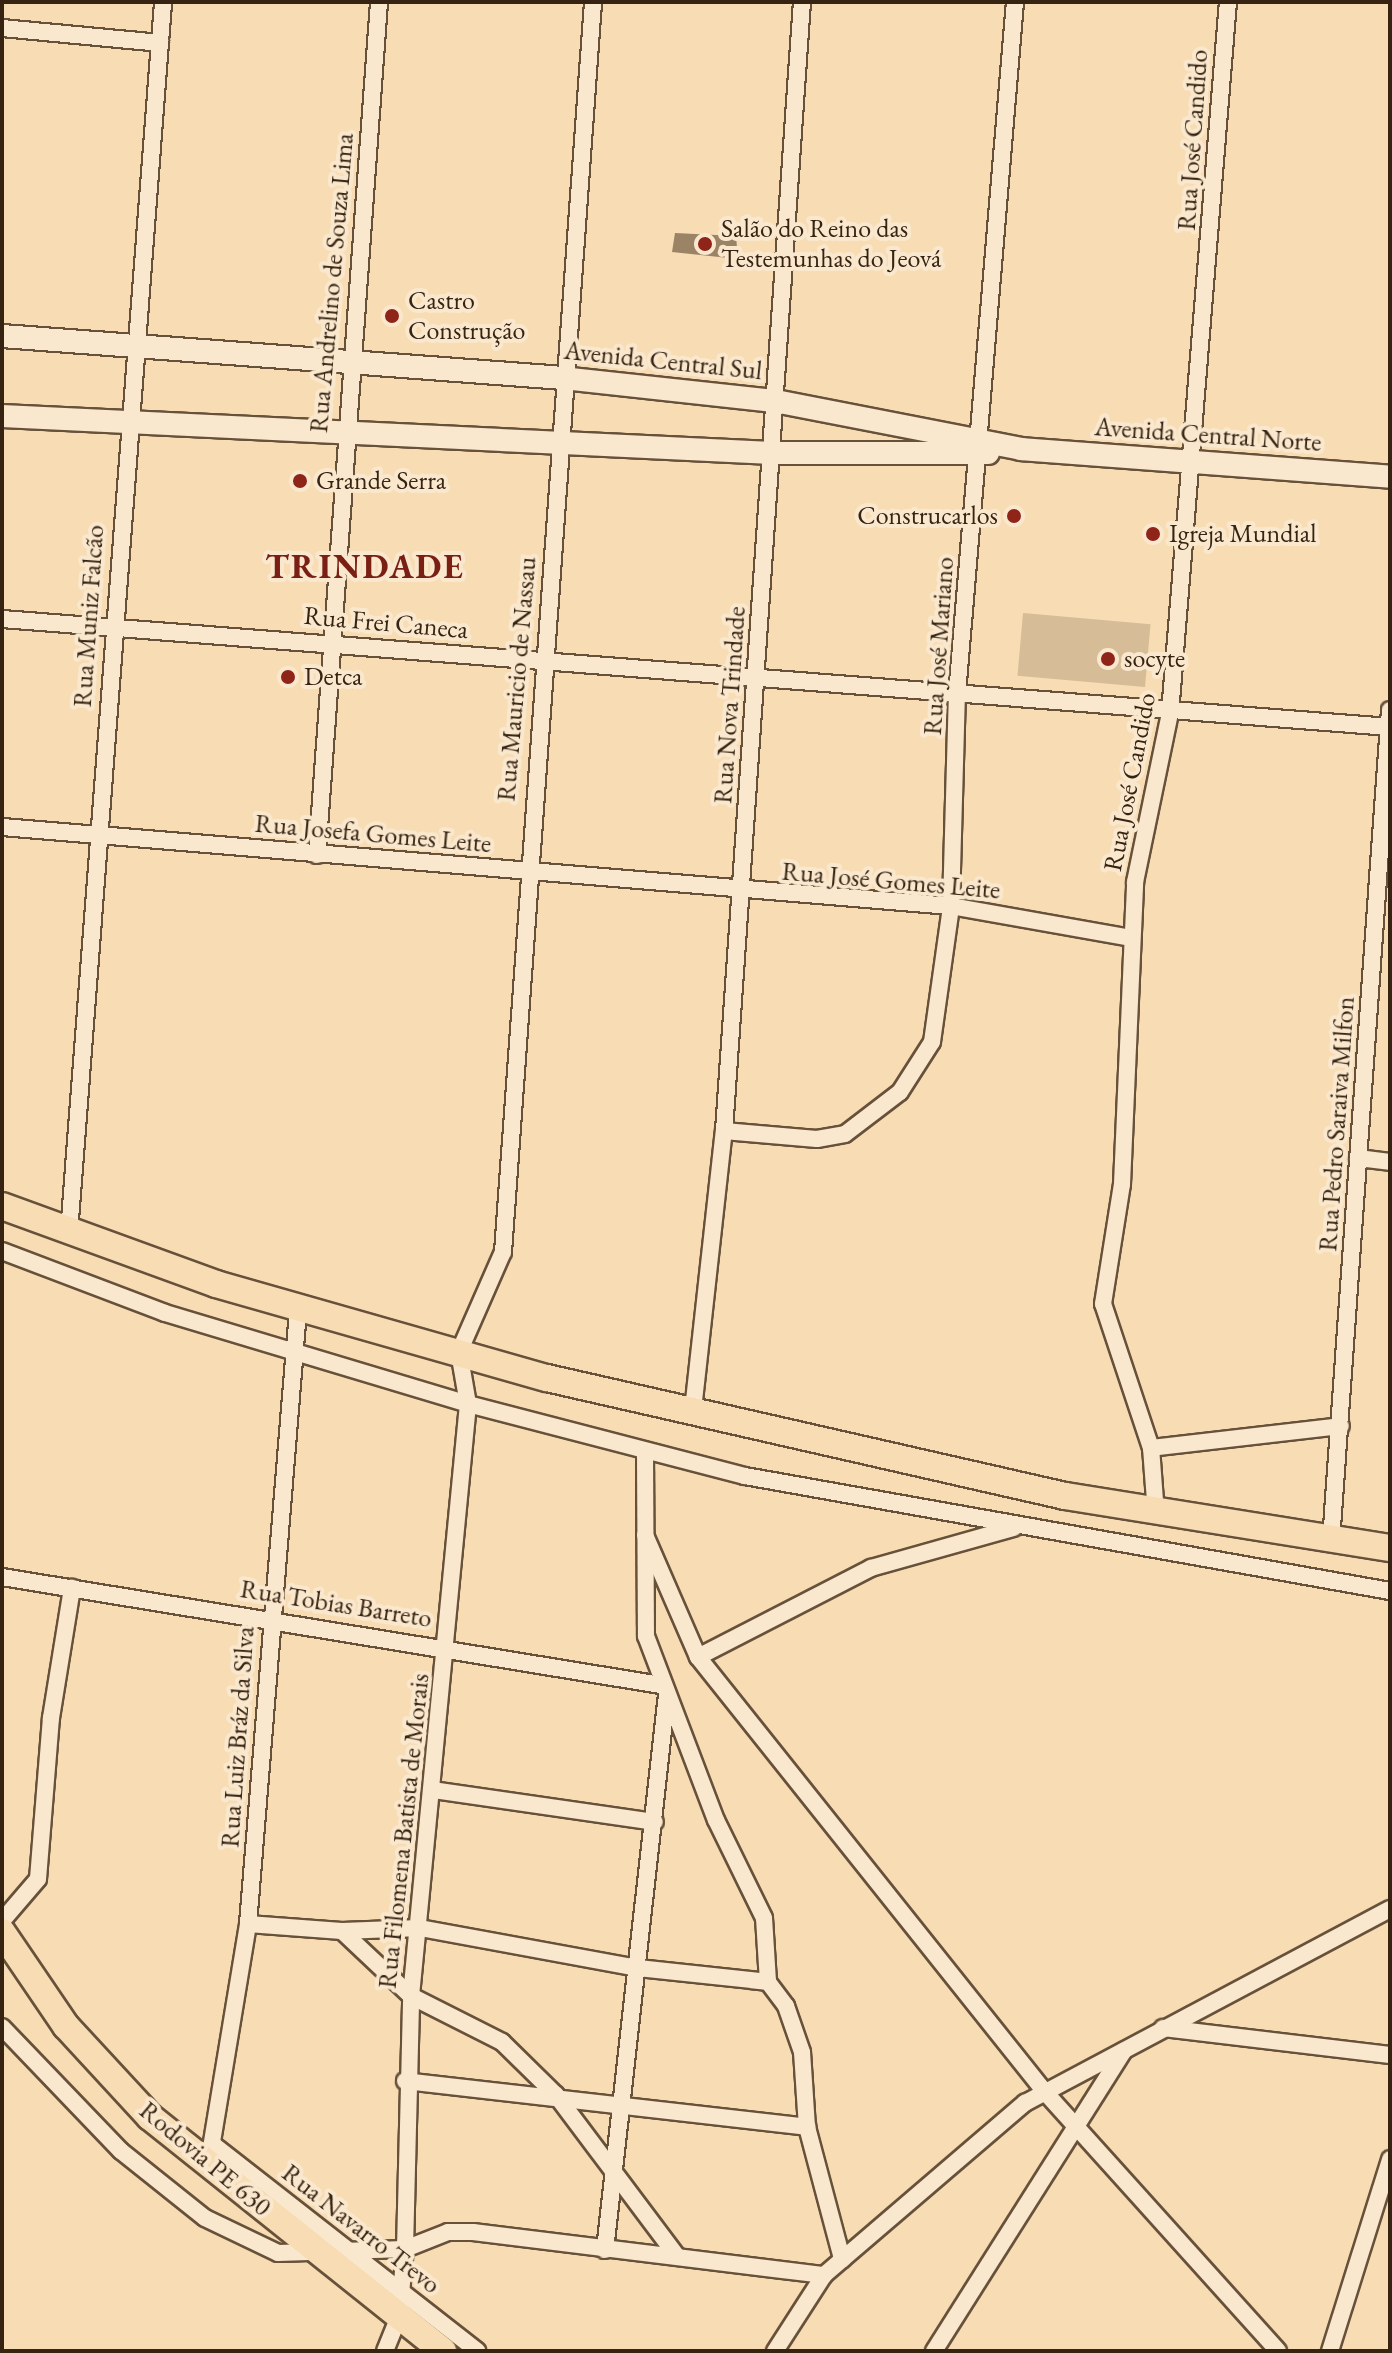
<!DOCTYPE html>
<meta charset="utf-8">
<style>
body{margin:0}
#map{position:relative;width:1392px;height:2353px;overflow:hidden;background:#f7dcb4;font-family:"EB Garamond",serif}
div>[style]{position:absolute}
.green>*{inset:0;background:#d6bd98;transform-origin:0 0}
.building>*{inset:0;background:#9b8366}
.roads{filter:drop-shadow(2px 0 #67513a) drop-shadow(-2px 0 #67513a) drop-shadow(0 2px #67513a) drop-shadow(0 -2px #67513a)}
.minor>*{height:16px;margin:-8px;padding:0 8px;transform-origin:8px;border-radius:8px;background:#fae8ce}
.secondary>*{height:22px;margin:-11px;padding:0 11px;transform-origin:11px;border-radius:11px;background:#fae8ce}
.primary>*{height:26px;margin:-13px;padding:0 13px;transform-origin:13px;border-radius:13px;background:#f7dcb4}
.trunk>*{height:26px;margin:-13px;padding:0 13px;transform-origin:13px;border-radius:13px;background:#f7dcb4}
.dots>*{width:22px;height:22px;translate:-50% -50%;box-sizing:border-box;border:4px solid #fae8ce;border-radius:50%}
span{translate:-50% -50%;white-space:nowrap;text-align:center;line-height:1.15;-webkit-text-stroke:8px #fae8ce;paint-order:stroke}
.street-label{font-size:26px;color:#372312}
.poi-label{font-size:26px;color:#372312}
.left{translate:0 -50%;text-align:left}
.right{translate:-100% -50%;text-align:right}
.district-label{font-size:34px;color:#7a1f14;font-weight:700;letter-spacing:2px}
.frame{position:absolute;inset:0;border:4px solid #372312;pointer-events:none}
</style>
<div id="map">
<div class="green">
<i style="left:1023px;top:613px;width:128px;height:63px;rotate:5deg"></i>
</div>
<div class="building">
<i style="clip-path:polygon(675px 233px,736px 236px,738px 259px,672px 252px)"></i>
</div>
<div class="roads">
<div class="minor">
<i style="left:2px;top:28px;width:159px;rotate:5.4deg"></i>
<i style="left:2px;top:619px;width:1392px;rotate:4.45deg"></i>
<i style="left:2px;top:827px;width:952px;rotate:4.76deg"></i>
<i style="left:951px;top:906px;width:183px;rotate:10.1deg"></i>
<i style="left:317px;top:855px;width:855px;rotate:-85.84deg"></i>
<i style="left:724px;top:1131px;width:93px;rotate:4.9deg"></i>
<i style="left:817px;top:1139px;width:28px;rotate:-10deg"></i>
<i style="left:845px;top:1134px;width:69px;rotate:-37.4deg"></i>
<i style="left:900px;top:1092px;width:59px;rotate:-57.4deg"></i>
<i style="left:932px;top:1042px;width:137px;rotate:-82deg"></i>
<i style="left:951px;top:906px;width:212px;rotate:-88.4deg"></i>
<i style="left:957px;top:694px;width:694px;rotate:-85.21deg"></i>
<i style="left:1358px;top:1158px;width:32px;rotate:7deg"></i>
<i style="left:69px;top:1233px;width:1235px;rotate:-85.63deg"></i>
<i style="left:2px;top:1251px;width:174px;rotate:20.8deg"></i>
<i style="left:165px;top:1313px;width:316px;rotate:16.7deg"></i>
<i style="left:468px;top:1404px;width:286px;rotate:14.6deg"></i>
<i style="left:745px;top:1476px;width:655px;rotate:10.11deg"></i>
<i style="left:693px;top:1410px;width:281px;rotate:-83.7deg"></i>
<i style="left:724px;top:1131px;width:1132px;rotate:-86.05deg"></i>
<i style="left:1151px;top:1448px;width:191px;rotate:-6.6deg"></i>
<i style="left:645px;top:1452px;width:184px;rotate:89.7deg"></i>
<i style="left:646px;top:1636px;width:197px;rotate:69.2deg"></i>
<i style="left:716px;top:1820px;width:109px;rotate:63.9deg"></i>
<i style="left:764px;top:1918px;width:64px;rotate:86.4deg"></i>
<i style="left:768px;top:1982px;width:30px;rotate:53deg"></i>
<i style="left:786px;top:2006px;width:49px;rotate:70.8deg"></i>
<i style="left:802px;top:2052px;width:75px;rotate:86.2deg"></i>
<i style="left:807px;top:2127px;width:137px;rotate:75.1deg"></i>
<i style="left:1156px;top:1514px;width:66px;rotate:-94.3deg"></i>
<i style="left:1151px;top:1448px;width:152px;rotate:-108.4deg"></i>
<i style="left:1103px;top:1304px;width:121px;rotate:-81deg"></i>
<i style="left:1122px;top:1184px;width:302px;rotate:-87.5deg"></i>
<i style="left:1135px;top:882px;width:173px;rotate:-78.3deg"></i>
<i style="left:1170px;top:713px;width:713px;rotate:-85.34deg"></i>
<i style="left:645px;top:1535px;width:133px;rotate:66.5deg"></i>
<i style="left:698px;top:1657px;width:556px;rotate:51.42deg"></i>
<i style="left:1045px;top:2092px;width:348px;rotate:48deg"></i>
<i style="left:1331px;top:1541px;width:833px;rotate:-85.94deg"></i>
<i style="left:2px;top:1577px;width:668px;rotate:9.31deg"></i>
<i style="left:698px;top:1657px;width:195px;rotate:-27.2deg"></i>
<i style="left:871px;top:1568px;width:148px;rotate:-15.7deg"></i>
<i style="left:433px;top:1790px;width:224px;rotate:8.2deg"></i>
<i style="left:2px;top:1921px;width:55px;rotate:-49.4deg"></i>
<i style="left:38px;top:1879px;width:162px;rotate:-85.4deg"></i>
<i style="left:51px;top:1718px;width:132px;rotate:-80.8deg"></i>
<i style="left:248px;top:1924px;width:94px;rotate:4.3deg"></i>
<i style="left:342px;top:1931px;width:95px;rotate:43.3deg"></i>
<i style="left:411px;top:1996px;width:102px;rotate:26.8deg"></i>
<i style="left:502px;top:2042px;width:76px;rotate:44.5deg"></i>
<i style="left:556px;top:2095px;width:200px;rotate:53.1deg"></i>
<i style="left:342px;top:1931px;width:78px;rotate:-2.2deg"></i>
<i style="left:420px;top:1928px;width:222px;rotate:10.4deg"></i>
<i style="left:638px;top:1968px;width:131px;rotate:6.1deg"></i>
<i style="left:2px;top:2027px;width:172px;rotate:46.2deg"></i>
<i style="left:121px;top:2151px;width:107px;rotate:38.6deg"></i>
<i style="left:205px;top:2218px;width:81px;rotate:25.6deg"></i>
<i style="left:278px;top:2253px;width:127px;rotate:-1.8deg"></i>
<i style="left:405px;top:2249px;width:46px;rotate:-21.6deg"></i>
<i style="left:448px;top:2232px;width:25px"></i>
<i style="left:473px;top:2232px;width:354px;rotate:7deg"></i>
<i style="left:1163px;top:2028px;width:229px;rotate:6.8deg"></i>
<i style="left:405px;top:2081px;width:405px;rotate:6.5deg"></i>
<i style="left:215px;top:2146px;width:333px;rotate:38deg"></i>
<i style="left:208px;top:2166px;width:245px;rotate:-80.6deg"></i>
<i style="left:248px;top:1924px;width:616px;rotate:-85.34deg"></i>
<i style="left:605px;top:2250px;width:558px;rotate:-83.63deg"></i>
<i style="left:385px;top:2351px;width:37px;rotate:-68deg"></i>
<i style="left:399px;top:2317px;width:68px;rotate:-85deg"></i>
<i style="left:405px;top:2249px;width:253px;rotate:-88.6deg"></i>
<i style="left:411px;top:1996px;width:595px;rotate:-84.5deg"></i>
<i style="left:468px;top:1404px;width:53px;rotate:-99.8deg"></i>
<i style="left:459px;top:1352px;width:109px;rotate:-66.3deg"></i>
<i style="left:503px;top:1252px;width:1253px;rotate:-85.88deg"></i>
<i style="left:775px;top:2351px;width:90px;rotate:-57.2deg"></i>
<i style="left:824px;top:2275px;width:265px;rotate:-40.6deg"></i>
<i style="left:1025px;top:2103px;width:413px;rotate:-28deg"></i>
<i style="left:934px;top:2351px;width:355px;rotate:-57.7deg"></i>
<i style="left:1330px;top:2351px;width:201px;rotate:-72.6deg"></i>
</div>
<div class="secondary">
<i style="left:2px;top:336px;width:563px;rotate:4.28deg"></i>
<i style="left:563px;top:378px;width:213px;rotate:6.2deg"></i>
<i style="left:775px;top:401px;width:251px;rotate:11deg"></i>
<i style="left:1021px;top:449px;width:370px;rotate:4.3deg"></i>
<i style="left:2px;top:416px;width:771px;rotate:2.75deg"></i>
<i style="left:772px;top:453px;width:216px"></i>
</div>
<div class="primary">
<i style="left:2px;top:1932px;width:114px;rotate:55.8deg"></i>
<i style="left:66px;top:2026px;width:124px;rotate:47.3deg"></i>
<i style="left:150px;top:2117px;width:375px;rotate:38.6deg"></i>
</div>
<div class="trunk">
<i style="left:2px;top:1206px;width:228px;rotate:20deg"></i>
<i style="left:216px;top:1284px;width:344px;rotate:15.9deg"></i>
<i style="left:547px;top:1378px;width:531px;rotate:12.83deg"></i>
<i style="left:1065px;top:1496px;width:329px;rotate:9.1deg"></i>
</div>
</div>
<div class="dots">
<i style="left:705px;top:244px;background:#8f2418"></i>
<i style="left:392px;top:316px;background:#8f2418"></i>
<i style="left:300px;top:481px;background:#8f2418"></i>
<i style="left:1014px;top:516px;background:#8f2418"></i>
<i style="left:1153px;top:534px;background:#8f2418"></i>
<i style="left:1108px;top:659px;background:#8f2418"></i>
<i style="left:288px;top:677px;background:#8f2418"></i>
</div>
<div class="street-label">
<span style="left:1193px;top:140px;rotate:-86deg">Rua José Candido</span>
<span style="left:332px;top:283px;rotate:-85deg">Rua Andrelino de Souza Lima</span>
<span style="left:663px;top:361px;rotate:6deg">Avenida Central Sul</span>
<span style="left:1208px;top:435px;rotate:4deg">Avenida Central Norte</span>
<span style="left:89px;top:616px;rotate:-86deg">Rua Muniz Falcão</span>
<span style="left:386px;top:623px;rotate:5deg">Rua Frei Caneca</span>
<span style="left:939px;top:646px;rotate:-86deg">Rua José Mariano</span>
<span style="left:517px;top:679px;rotate:-85deg">Rua Mauricio de Nassau</span>
<span style="left:730px;top:705px;rotate:-86deg">Rua Nova Trindade</span>
<span style="left:1130px;top:782px;rotate:-79deg">Rua José Candido</span>
<span style="left:373px;top:834px;rotate:5deg">Rua Josefa Gomes Leite</span>
<span style="left:891px;top:881px;rotate:5deg">Rua José Gomes Leite</span>
<span style="left:1337px;top:1124px;rotate:-86deg">Rua Pedro Saraiva Milfon</span>
<span style="left:336px;top:1604px;rotate:9deg">Rua Tobias Barreto</span>
<span style="left:238px;top:1737px;rotate:-86deg">Rua Luiz Bráz da Silva</span>
<span style="left:404px;top:1831px;rotate:-84deg">Rua Filomena Batista de Morais</span>
<span style="left:205px;top:2159px;rotate:40deg">Rodovia PE 630</span>
<span style="left:361px;top:2229px;rotate:38deg">Rua Navarro Trevo</span>
</div>
<div class="poi-label">
<span class="left" style="left:721px;top:244px">Salão do Reino das<br>Testemunhas do Jeová</span>
<span class="left" style="left:408px;top:316px">Castro<br>Construção</span>
<span class="left" style="left:316px;top:481px">Grande Serra</span>
<span class="right" style="left:998px;top:516px">Construcarlos</span>
<span class="left" style="left:1169px;top:534px">Igreja Mundial</span>
<span class="left" style="left:1124px;top:659px">socyte</span>
<span class="left" style="left:304px;top:677px">Detca</span>
</div>
<div class="district-label">
<span style="left:365px;top:567px">TRINDADE</span>
</div>
<div class="frame"></div>
</div>
